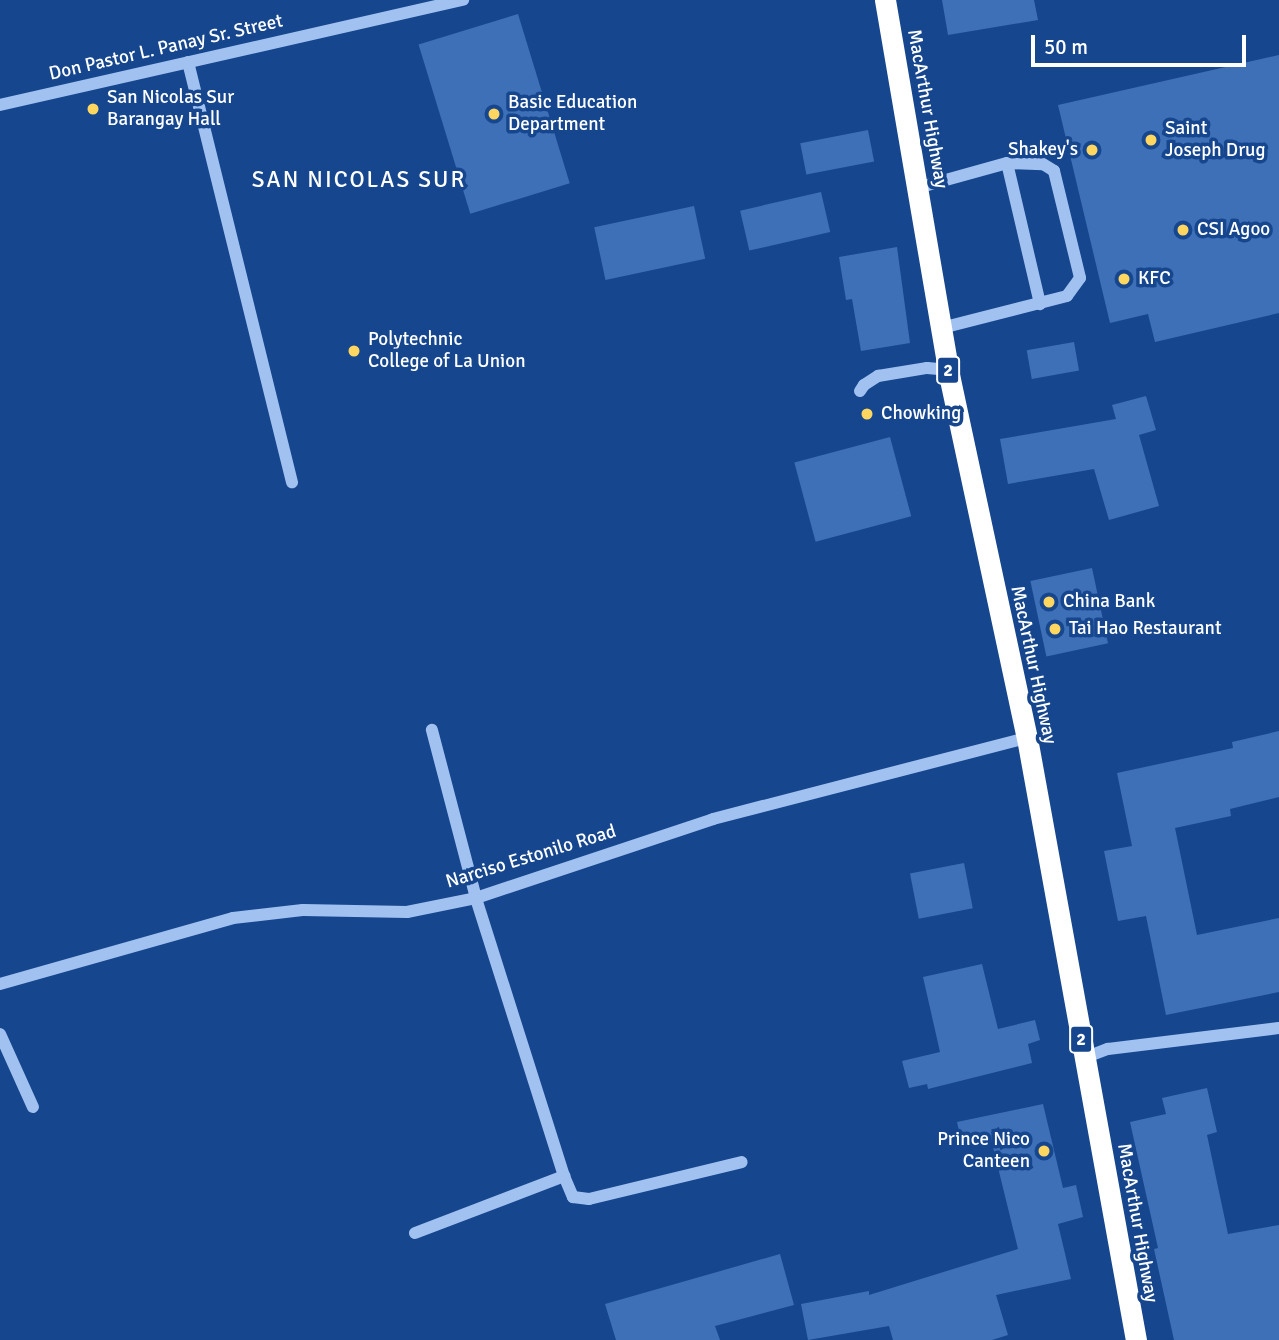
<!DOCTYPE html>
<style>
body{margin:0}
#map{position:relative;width:1279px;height:1340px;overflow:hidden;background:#16468e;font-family:Signika,sans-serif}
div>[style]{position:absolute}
.building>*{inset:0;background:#3e70b7;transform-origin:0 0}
.minor>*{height:12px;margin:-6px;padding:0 6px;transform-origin:6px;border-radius:6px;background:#a1c2f0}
.highway>*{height:21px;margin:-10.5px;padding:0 10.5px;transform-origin:10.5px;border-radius:10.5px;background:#fff}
.dots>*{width:19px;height:19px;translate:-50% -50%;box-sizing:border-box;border:4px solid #16468e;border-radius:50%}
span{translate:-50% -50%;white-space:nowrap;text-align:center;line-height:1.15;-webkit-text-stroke:7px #16468e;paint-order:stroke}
.shield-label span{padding:2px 5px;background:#16468e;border:2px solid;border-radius:5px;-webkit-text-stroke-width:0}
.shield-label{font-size:18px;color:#fff;font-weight:700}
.street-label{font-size:19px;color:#fff}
.poi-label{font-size:19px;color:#fff}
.left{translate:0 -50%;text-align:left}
.right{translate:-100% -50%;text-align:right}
.quarter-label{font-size:23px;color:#fff;letter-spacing:2px}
.scale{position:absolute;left:1031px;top:35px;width:215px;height:32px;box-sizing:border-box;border:4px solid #fff;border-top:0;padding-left:9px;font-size:21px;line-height:24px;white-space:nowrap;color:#fff;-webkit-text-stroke:5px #16468e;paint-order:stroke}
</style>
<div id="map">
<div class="building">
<i style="clip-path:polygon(942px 0,1034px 0,1038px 20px,948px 35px)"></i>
<i style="left:518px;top:14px;width:177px;height:104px;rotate:73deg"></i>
<i style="clip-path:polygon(1279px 55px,1279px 313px,1155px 342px,1148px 314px,1110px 323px,1058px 105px)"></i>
<i style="left:868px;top:130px;width:32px;height:69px;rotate:79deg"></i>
<i style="left:821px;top:192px;width:41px;height:83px;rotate:77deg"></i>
<i style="left:694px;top:206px;width:54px;height:102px;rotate:78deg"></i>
<i style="clip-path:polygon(897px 247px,910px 343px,861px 351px,852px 299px,846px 300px,839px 257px)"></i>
<i style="left:1074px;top:342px;width:29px;height:48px;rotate:80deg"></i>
<i style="clip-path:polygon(1146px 396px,1156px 430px,1139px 435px,1159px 506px,1109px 520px,1094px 469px,1008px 484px,1000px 439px,1116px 419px,1112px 405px)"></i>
<i style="left:890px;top:437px;width:82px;height:99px;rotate:75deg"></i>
<i style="left:1092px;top:568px;width:77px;height:63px;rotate:78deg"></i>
<i style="clip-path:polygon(1279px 731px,1279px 797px,1230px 809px,1231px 816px,1175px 828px,1197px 935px,1279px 918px,1279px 992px,1166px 1015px,1146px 916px,1118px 921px,1104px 851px,1132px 846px,1117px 773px,1233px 748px,1232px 742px)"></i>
<i style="left:964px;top:863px;width:46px;height:55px;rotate:79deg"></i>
<i style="clip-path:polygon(982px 964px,998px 1029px,1035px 1020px,1040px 1040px,1028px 1044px,1032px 1063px,928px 1089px,927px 1084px,909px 1088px,902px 1061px,940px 1052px,923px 977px)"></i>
<i style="clip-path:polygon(1207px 1088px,1217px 1132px,1207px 1135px,1228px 1234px,1279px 1225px,1279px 1340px,1174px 1340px,1154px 1249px,1158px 1248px,1130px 1122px,1166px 1114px,1162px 1098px)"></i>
<i style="clip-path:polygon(1043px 1104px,1063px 1188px,1076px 1185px,1083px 1217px,1058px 1224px,1071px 1279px,996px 1295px,1008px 1335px,992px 1340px,893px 1340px,889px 1326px,808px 1340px,801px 1304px,869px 1291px,869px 1295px,1018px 1249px,991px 1139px,962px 1145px,957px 1122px)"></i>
<i style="clip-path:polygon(780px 1254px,794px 1305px,715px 1326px,720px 1340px,616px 1340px,605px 1304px)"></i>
</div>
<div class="minor">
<i style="left:188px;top:62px;width:433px;rotate:76.1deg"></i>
<i style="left:0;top:105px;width:475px;rotate:-12.8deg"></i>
<i style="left:1007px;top:163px;width:145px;rotate:76.8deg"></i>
<i style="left:917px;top:188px;width:93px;rotate:-15.5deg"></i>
<i style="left:1007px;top:163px;width:36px;rotate:2deg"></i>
<i style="left:1043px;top:164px;width:13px;rotate:32deg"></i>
<i style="left:1054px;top:171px;width:110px;rotate:76.3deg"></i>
<i style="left:1080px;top:278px;width:22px;rotate:126deg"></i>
<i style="left:1067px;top:296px;width:130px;rotate:165.7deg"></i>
<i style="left:860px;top:391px;width:7px;rotate:-56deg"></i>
<i style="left:864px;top:385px;width:17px;rotate:-33deg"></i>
<i style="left:878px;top:376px;width:50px;rotate:-9.3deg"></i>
<i style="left:927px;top:368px;width:21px;rotate:5deg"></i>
<i style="left:0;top:984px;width:242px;rotate:-15.8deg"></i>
<i style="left:233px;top:918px;width:70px;rotate:-6.5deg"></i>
<i style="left:303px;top:910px;width:104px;rotate:1.1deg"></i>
<i style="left:407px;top:912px;width:70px;rotate:-11.5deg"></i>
<i style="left:476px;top:898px;width:250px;rotate:-18.4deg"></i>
<i style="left:713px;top:819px;width:324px;rotate:-14.5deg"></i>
<i style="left:0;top:1034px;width:80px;rotate:65.7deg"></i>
<i style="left:1084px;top:1058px;width:26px;rotate:-21deg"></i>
<i style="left:1108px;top:1049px;width:172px;rotate:-7deg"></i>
<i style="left:564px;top:1176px;width:23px;rotate:67deg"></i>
<i style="left:573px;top:1197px;width:16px;rotate:7deg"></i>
<i style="left:589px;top:1199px;width:157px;rotate:-13.6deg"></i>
<i style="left:415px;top:1233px;width:160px;rotate:-20.9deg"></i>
<i style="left:564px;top:1176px;width:292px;rotate:-107.6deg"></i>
<i style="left:476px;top:898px;width:174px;rotate:-104.7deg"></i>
</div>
<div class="highway">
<i style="left:885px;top:0;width:375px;rotate:80.3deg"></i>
<i style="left:948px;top:370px;width:376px;rotate:77.9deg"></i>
<i style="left:1027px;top:738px;width:612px;rotate:79.74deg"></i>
</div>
<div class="dots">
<i style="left:93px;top:109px;background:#ffd760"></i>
<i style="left:494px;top:114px;background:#ffd760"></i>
<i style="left:1151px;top:140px;background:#ffd760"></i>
<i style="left:1092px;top:150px;background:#ffd760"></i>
<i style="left:1183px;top:230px;background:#ffd760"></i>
<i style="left:1124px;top:279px;background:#ffd760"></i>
<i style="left:354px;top:351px;background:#ffd760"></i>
<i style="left:867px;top:414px;background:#ffd760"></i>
<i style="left:1049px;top:602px;background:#ffd760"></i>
<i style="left:1055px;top:629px;background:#ffd760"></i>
<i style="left:1044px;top:1151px;background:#ffd760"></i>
</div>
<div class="shield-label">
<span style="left:948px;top:370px">2</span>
<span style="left:1081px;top:1039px">2</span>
</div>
<div class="street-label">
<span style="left:166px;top:48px;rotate:-13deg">Don Pastor L. Panay Sr. Street</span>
<span style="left:927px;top:109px;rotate:80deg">MacArthur Highway</span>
<span style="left:1033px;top:665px;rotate:78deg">MacArthur Highway</span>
<span style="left:531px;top:857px;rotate:-17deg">Narciso Estonilo Road</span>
<span style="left:1137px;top:1223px;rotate:80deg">MacArthur Highway</span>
</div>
<div class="poi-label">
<span class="left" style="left:107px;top:109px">San Nicolas Sur<br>Barangay Hall</span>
<span class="left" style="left:508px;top:114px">Basic Education<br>Department</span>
<span class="left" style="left:1165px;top:140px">Saint<br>Joseph Drug</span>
<span class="right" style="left:1078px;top:150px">Shakey's</span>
<span class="left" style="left:1197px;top:230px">CSI Agoo</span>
<span class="left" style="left:1138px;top:279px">KFC</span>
<span class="left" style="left:368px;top:351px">Polytechnic<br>College of La Union</span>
<span class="left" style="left:881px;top:414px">Chowking</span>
<span class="left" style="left:1063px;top:602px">China Bank</span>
<span class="left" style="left:1069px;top:629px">Tai Hao Restaurant</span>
<span class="right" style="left:1030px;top:1151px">Prince Nico<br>Canteen</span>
</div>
<div class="quarter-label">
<span style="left:359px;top:180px">SAN NICOLAS SUR</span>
</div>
<div class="scale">50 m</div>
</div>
